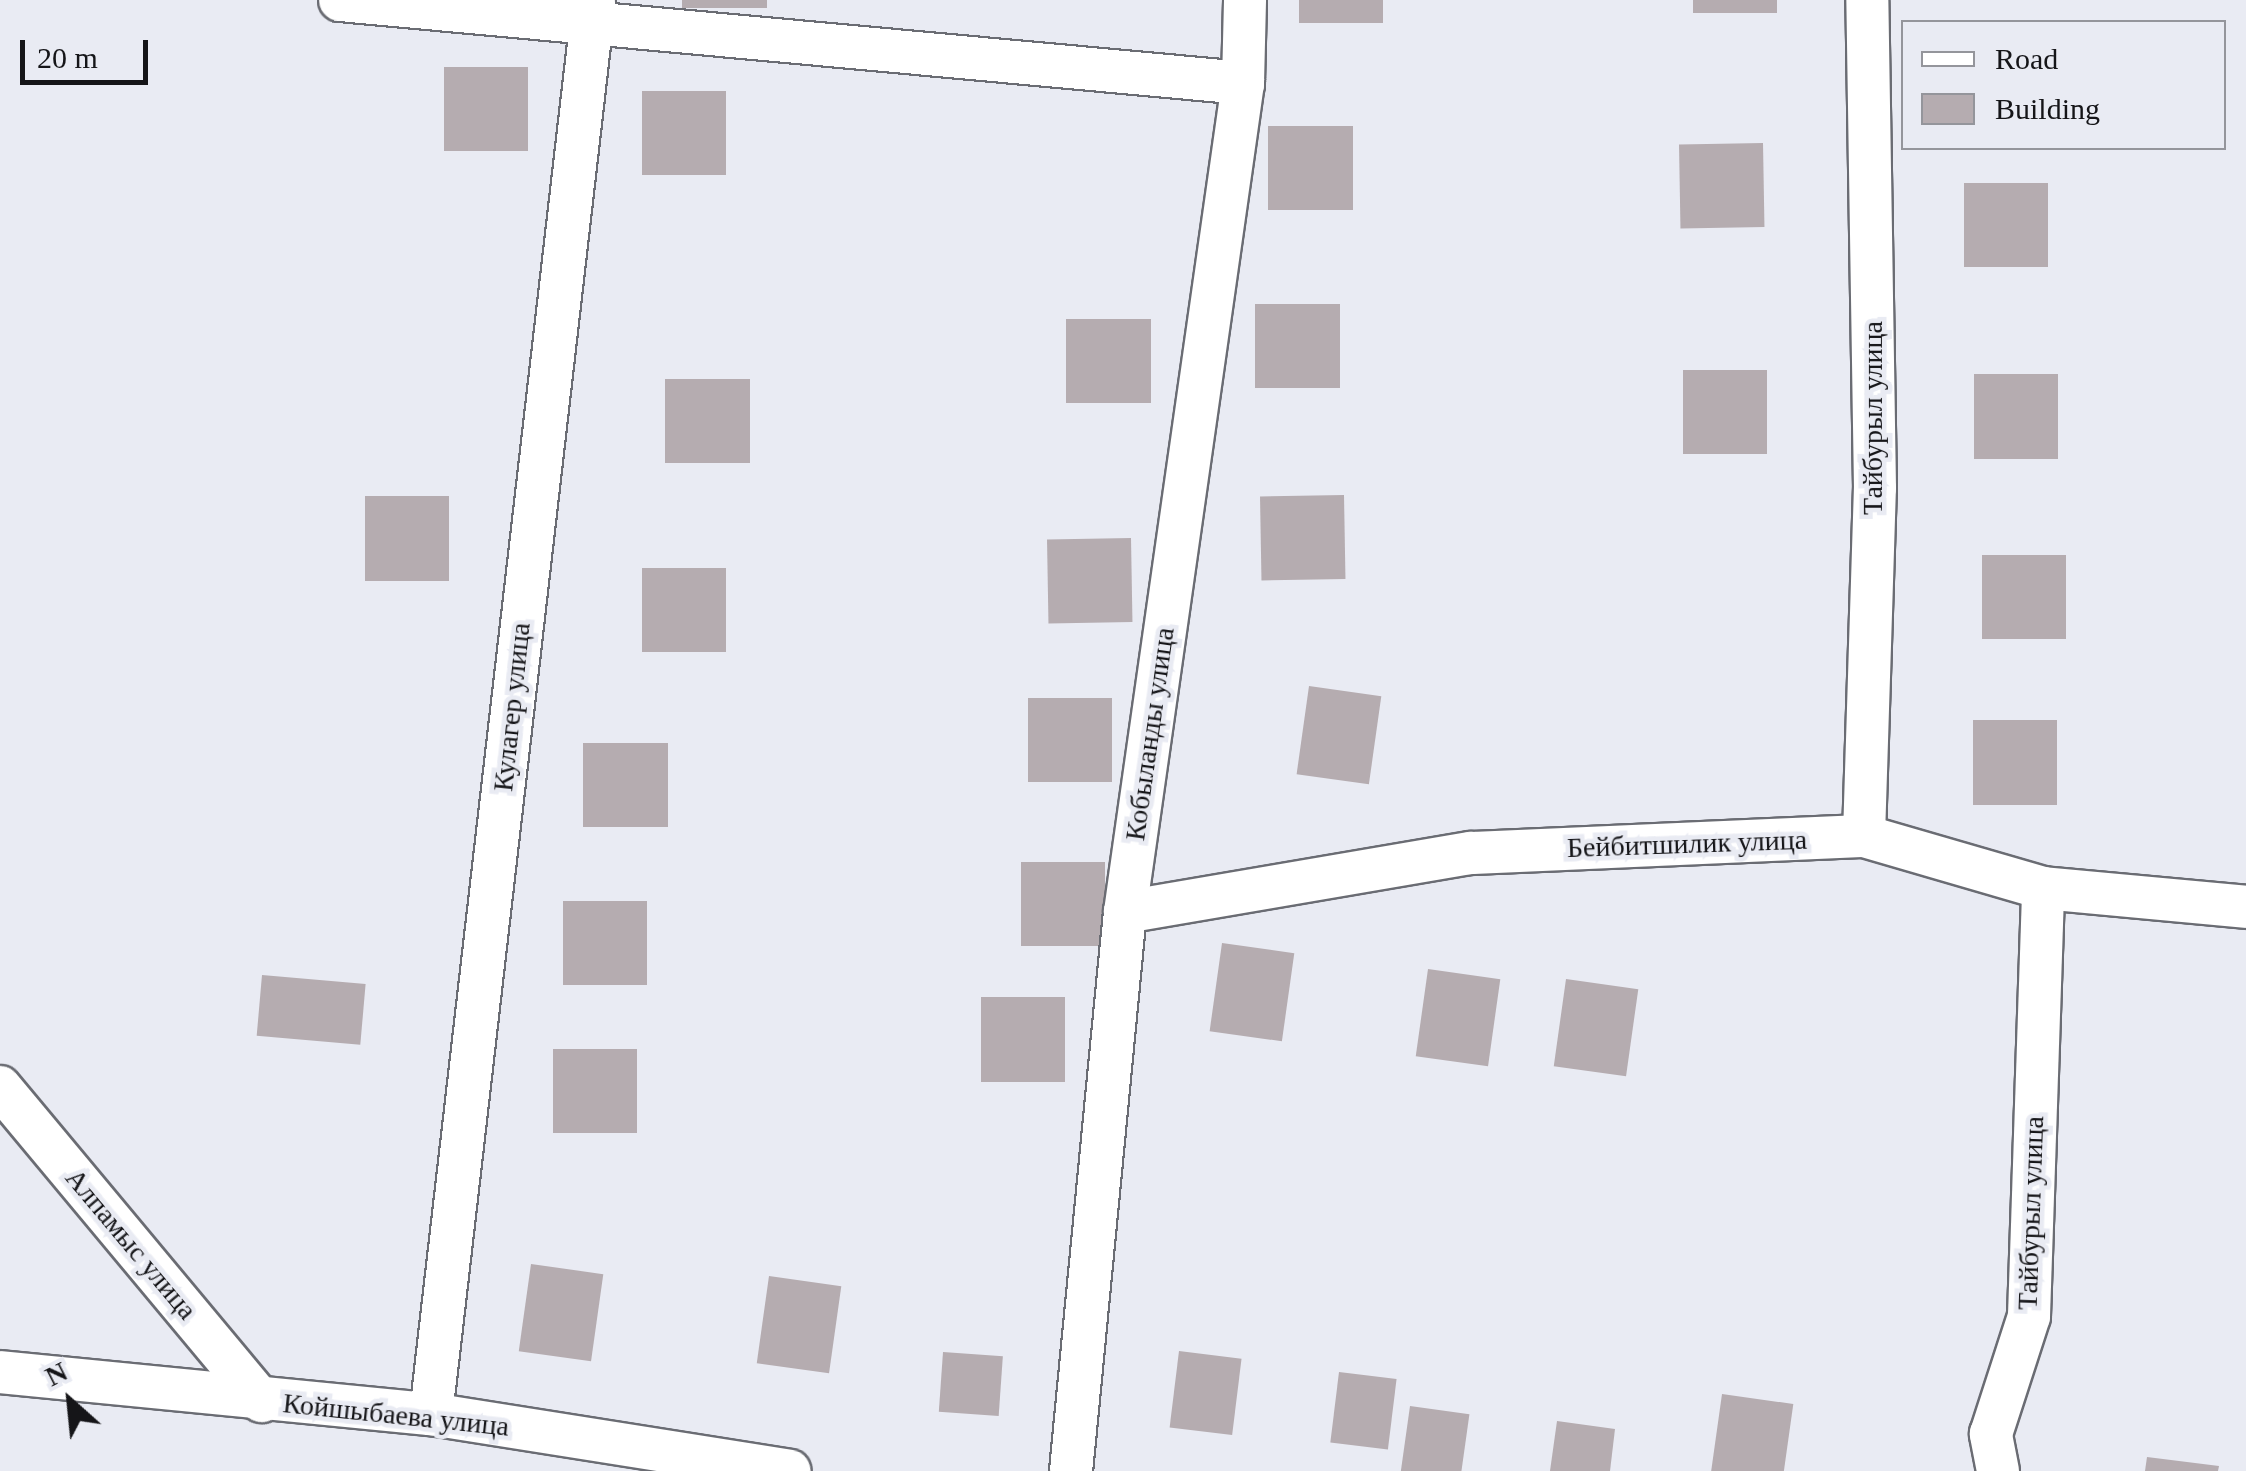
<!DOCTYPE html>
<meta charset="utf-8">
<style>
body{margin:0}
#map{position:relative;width:2246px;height:1471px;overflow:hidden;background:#e9ebf3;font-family:"Times New Roman",serif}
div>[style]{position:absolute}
.building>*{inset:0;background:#b5acb0;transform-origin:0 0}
.roads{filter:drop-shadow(2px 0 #6a6c73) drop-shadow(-2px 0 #6a6c73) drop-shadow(0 2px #6a6c73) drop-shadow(0 -2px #6a6c73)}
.street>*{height:42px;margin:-21px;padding:0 21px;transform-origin:21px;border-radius:21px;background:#fff}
span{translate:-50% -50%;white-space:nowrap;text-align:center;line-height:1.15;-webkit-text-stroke:9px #e9ebf3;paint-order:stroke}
.street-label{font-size:28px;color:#151518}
.legend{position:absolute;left:1901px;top:20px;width:325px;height:130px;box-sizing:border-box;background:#e9ebf3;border:2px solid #94959b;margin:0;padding:12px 18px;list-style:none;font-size:30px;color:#151518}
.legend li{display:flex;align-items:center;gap:20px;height:50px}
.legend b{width:50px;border:2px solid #94959b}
.north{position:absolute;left:20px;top:1351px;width:100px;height:100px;-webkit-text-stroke:8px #e9ebf3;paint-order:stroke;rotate:333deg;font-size:28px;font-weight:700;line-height:40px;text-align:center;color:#151518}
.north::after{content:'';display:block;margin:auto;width:35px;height:45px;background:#151518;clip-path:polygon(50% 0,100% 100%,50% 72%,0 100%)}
.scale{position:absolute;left:20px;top:40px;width:128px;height:45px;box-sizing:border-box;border:5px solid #151518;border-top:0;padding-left:12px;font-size:30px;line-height:35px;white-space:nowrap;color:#151518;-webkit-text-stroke:8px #e9ebf3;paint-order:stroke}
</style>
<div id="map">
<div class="building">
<i style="left:682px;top:0;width:85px;height:8px"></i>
<i style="left:1299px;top:0;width:84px;height:23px"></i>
<i style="left:1693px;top:0;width:84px;height:13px"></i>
<i style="left:444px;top:67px;width:84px;height:84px"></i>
<i style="left:642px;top:91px;width:84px;height:84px"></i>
<i style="left:1268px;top:126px;width:85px;height:84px"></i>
<i style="left:1763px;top:143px;width:84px;height:84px;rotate:89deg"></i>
<i style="left:1964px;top:183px;width:84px;height:84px"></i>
<i style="left:1255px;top:304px;width:85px;height:84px"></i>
<i style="left:1066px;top:319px;width:85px;height:84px"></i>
<i style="left:1683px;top:370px;width:84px;height:84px"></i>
<i style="left:1974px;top:374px;width:84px;height:85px"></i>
<i style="left:665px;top:379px;width:85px;height:84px"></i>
<i style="left:1344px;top:495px;width:84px;height:84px;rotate:89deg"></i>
<i style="left:449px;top:496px;width:85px;height:84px;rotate:90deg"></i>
<i style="left:1131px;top:538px;width:84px;height:84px;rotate:89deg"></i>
<i style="left:2066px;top:555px;width:84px;height:84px;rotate:90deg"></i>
<i style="left:642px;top:568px;width:84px;height:84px"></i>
<i style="left:1309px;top:686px;width:73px;height:89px;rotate:8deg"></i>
<i style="left:1112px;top:698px;width:84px;height:84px;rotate:90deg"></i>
<i style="left:1973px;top:720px;width:84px;height:85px"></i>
<i style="left:668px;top:743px;width:84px;height:85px;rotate:90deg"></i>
<i style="left:1021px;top:862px;width:84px;height:84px"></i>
<i style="left:647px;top:901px;width:84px;height:84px;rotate:90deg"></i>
<i style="left:1222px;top:943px;width:73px;height:89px;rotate:8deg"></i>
<i style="left:1428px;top:969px;width:73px;height:88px;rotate:8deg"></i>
<i style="left:262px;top:975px;width:104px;height:61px;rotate:5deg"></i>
<i style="left:1566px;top:979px;width:73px;height:88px;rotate:8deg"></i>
<i style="left:981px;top:997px;width:84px;height:85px"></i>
<i style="left:637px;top:1049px;width:84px;height:84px;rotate:90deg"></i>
<i style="left:531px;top:1264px;width:73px;height:88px;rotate:8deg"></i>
<i style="left:769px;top:1276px;width:73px;height:88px;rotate:8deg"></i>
<i style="left:1179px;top:1351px;width:63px;height:77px;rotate:7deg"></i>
<i style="left:943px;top:1352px;width:60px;height:60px;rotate:4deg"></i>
<i style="left:1339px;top:1372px;width:58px;height:71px;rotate:7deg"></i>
<i style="left:1722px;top:1394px;width:72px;height:78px;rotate:8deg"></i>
<i style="left:1410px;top:1406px;width:60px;height:66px;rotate:8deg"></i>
<i style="clip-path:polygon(1557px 1421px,1615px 1429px,1610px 1471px,1550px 1471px)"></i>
<i style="clip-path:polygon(2147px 1457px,2219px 1466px,2218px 1471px,2145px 1471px)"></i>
</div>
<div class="roads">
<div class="street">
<i style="left:340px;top:0;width:907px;rotate:5.25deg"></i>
<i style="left:1864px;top:836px;width:348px;rotate:-88.2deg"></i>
<i style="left:1875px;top:488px;width:488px;rotate:-90.9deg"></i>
<i style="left:1125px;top:912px;width:351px;rotate:-9.7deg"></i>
<i style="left:1471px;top:853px;width:393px;rotate:-2.5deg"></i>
<i style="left:1864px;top:836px;width:186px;rotate:16.2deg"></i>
<i style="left:2043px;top:888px;width:204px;rotate:5.3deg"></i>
<i style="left:0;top:1087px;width:409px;rotate:50.2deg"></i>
<i style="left:0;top:1372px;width:433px;rotate:5.6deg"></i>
<i style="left:431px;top:1414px;width:363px;rotate:9deg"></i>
<i style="left:431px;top:1414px;width:1423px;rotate:-83.42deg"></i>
<i style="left:1071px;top:1471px;width:562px;rotate:-84.48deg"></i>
<i style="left:1125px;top:912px;width:837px;rotate:-81.9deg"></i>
<i style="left:1243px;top:83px;width:83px;rotate:-88.6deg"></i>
<i style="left:1998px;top:1471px;width:38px;rotate:-101deg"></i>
<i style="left:1991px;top:1434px;width:124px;rotate:-72.1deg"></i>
<i style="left:2029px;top:1316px;width:428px;rotate:-88.1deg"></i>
</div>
</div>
<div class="street-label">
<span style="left:1873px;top:418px;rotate:-90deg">Тайбурыл улица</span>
<span style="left:512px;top:707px;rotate:-84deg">Кулагер улица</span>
<span style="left:1150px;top:734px;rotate:-82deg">Кобыланды улица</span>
<span style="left:1687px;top:844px;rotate:-2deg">Бейбитшилик улица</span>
<span style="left:2031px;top:1213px;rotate:-88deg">Тайбурыл улица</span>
<span style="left:131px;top:1244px;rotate:50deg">Алпамыс улица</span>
<span style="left:396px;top:1415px;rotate:6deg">Койшыбаева улица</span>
</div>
<ul class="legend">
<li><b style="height:12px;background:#fff"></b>Road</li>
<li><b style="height:28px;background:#b5acb0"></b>Building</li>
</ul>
<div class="north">N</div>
<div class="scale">20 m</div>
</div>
